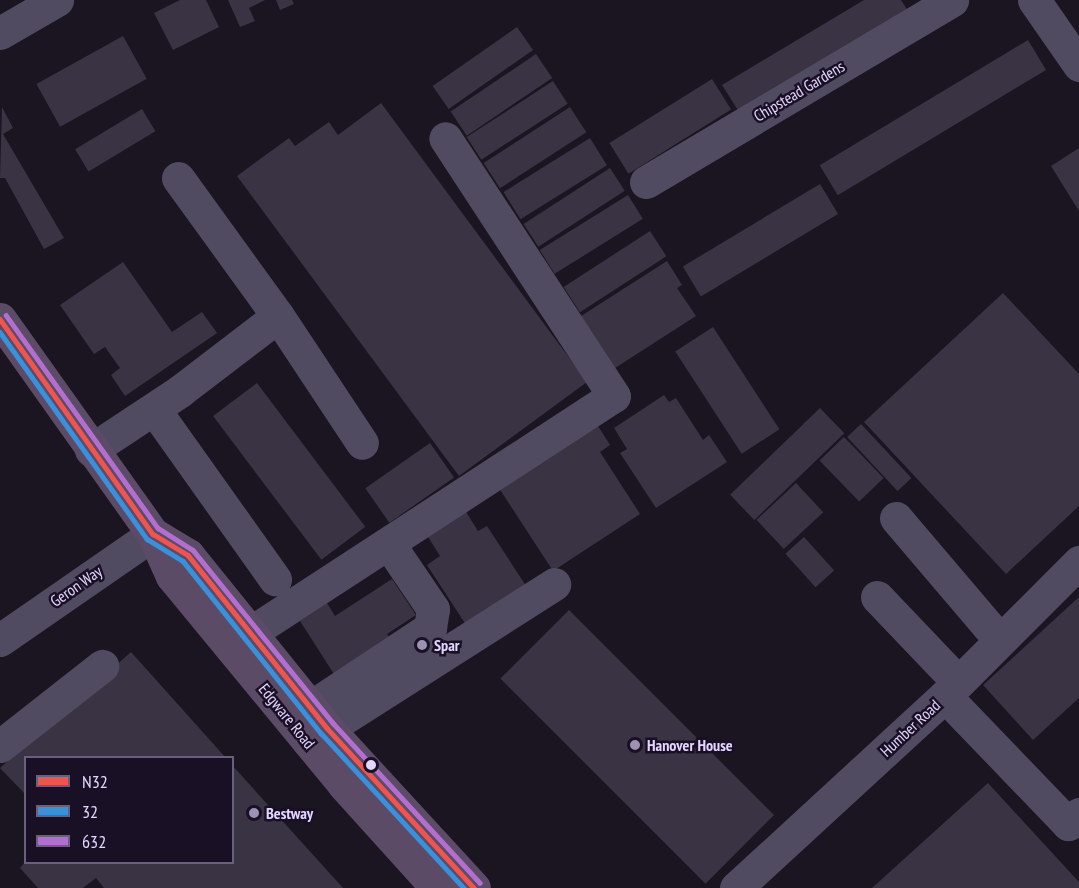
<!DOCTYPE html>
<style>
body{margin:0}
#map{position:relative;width:1079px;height:888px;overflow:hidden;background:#1a1521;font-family:"PT Sans Narrow",sans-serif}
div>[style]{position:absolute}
.building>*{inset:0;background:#3a3343;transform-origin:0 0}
.minor>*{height:33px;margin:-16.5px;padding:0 16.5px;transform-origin:16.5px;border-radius:16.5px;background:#504b61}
.major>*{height:33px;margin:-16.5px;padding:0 16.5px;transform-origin:16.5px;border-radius:16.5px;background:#5b4b66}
.bus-1>*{height:4.5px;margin:-2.25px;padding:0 2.25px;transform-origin:2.25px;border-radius:2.25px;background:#ee5450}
.bus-2>*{height:4.5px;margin:-2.25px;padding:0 2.25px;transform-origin:2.25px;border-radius:2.25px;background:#3a90db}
.bus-3>*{height:4.5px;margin:-2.25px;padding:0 2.25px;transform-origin:2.25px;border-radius:2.25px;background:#b36fd0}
.dots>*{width:16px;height:16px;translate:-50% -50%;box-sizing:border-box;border:3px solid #191026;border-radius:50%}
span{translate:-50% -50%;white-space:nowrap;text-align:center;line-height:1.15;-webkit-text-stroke:5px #191026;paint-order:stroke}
.street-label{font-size:16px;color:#e4d6fe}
.poi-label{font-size:16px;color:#e4d6fe;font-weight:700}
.left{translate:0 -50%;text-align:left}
.legend{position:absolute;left:24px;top:756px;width:210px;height:108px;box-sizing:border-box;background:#191026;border:2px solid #6a5f7c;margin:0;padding:8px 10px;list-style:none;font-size:18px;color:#e4d6fe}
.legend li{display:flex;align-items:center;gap:12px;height:30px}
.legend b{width:30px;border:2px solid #6a5f7c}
</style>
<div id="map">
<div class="building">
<i style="clip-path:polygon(180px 0,206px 0,219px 27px,173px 50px,154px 13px)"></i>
<i style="clip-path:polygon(228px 0,265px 0,249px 8px,255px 21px,240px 27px)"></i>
<i style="clip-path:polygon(276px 0,292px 0,294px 4px,280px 10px)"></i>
<i style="clip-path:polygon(864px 0,901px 0,910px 14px,741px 115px,722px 85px)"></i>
<i style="left:517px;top:27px;width:28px;height:103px;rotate:55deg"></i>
<i style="left:123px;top:36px;width:49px;height:99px;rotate:61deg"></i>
<i style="left:1028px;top:40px;width:35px;height:243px;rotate:59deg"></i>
<i style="left:536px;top:54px;width:29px;height:103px;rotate:56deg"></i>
<i style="left:712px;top:79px;width:36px;height:121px;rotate:58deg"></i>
<i style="left:553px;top:81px;width:27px;height:103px;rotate:57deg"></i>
<i style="clip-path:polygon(381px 103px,587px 382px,459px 476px,237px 176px,289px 138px,295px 146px,329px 122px,338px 135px)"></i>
<i style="clip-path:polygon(2px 107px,13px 128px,3px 134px,64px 238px,44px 249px,5px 178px,0 178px)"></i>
<i style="left:570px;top:107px;width:30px;height:103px;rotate:57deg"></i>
<i style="left:142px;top:109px;width:26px;height:78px;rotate:59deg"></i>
<i style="left:590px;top:138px;width:32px;height:102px;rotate:58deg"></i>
<i style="clip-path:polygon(1079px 148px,1079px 211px,1051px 166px)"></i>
<i style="left:610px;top:168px;width:27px;height:103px;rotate:57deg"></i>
<i style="left:820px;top:184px;width:35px;height:160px;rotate:59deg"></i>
<i style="left:628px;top:195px;width:28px;height:104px;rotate:58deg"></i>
<i style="left:650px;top:231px;width:30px;height:103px;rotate:57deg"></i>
<i style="clip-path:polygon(667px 261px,682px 285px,677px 288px,696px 316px,615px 368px,581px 316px)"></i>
<i style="clip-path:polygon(123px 262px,172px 332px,202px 312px,217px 333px,125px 396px,111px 375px,120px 368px,105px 347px,94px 354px,60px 305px)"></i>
<i style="clip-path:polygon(1003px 293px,1079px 374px,1079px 506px,1006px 574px,864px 422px)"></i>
<i style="left:713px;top:327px;width:122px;height:45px;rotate:57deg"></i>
<i style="left:257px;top:383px;width:180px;height:55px;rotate:53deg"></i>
<i style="clip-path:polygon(664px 395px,669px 402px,676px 398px,703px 440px,709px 435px,727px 462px,656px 508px,620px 453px,627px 449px,614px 428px)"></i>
<i style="left:820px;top:408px;width:35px;height:125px;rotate:46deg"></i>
<i style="left:861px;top:424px;width:74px;height:19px;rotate:47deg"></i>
<i style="clip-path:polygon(598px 426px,610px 445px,600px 452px,640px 514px,553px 571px,497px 485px)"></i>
<i style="left:844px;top:437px;width:57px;height:34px;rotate:46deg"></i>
<i style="left:430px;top:443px;width:42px;height:79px;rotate:55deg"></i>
<i style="left:796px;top:483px;width:40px;height:54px;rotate:47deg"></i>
<i style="clip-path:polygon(463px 507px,478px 531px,487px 526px,530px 592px,470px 631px,427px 565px,440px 556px,425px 532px)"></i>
<i style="left:804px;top:537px;width:45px;height:25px;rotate:48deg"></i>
<i style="clip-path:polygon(392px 579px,416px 615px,387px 634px,390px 639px,341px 685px,300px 621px,327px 603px,335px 616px)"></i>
<i style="clip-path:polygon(1079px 597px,1079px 698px,1033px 740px,983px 685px)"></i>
<i style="left:569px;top:610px;width:290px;height:97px;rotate:45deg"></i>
<i style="clip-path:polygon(131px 652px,226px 758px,26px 758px,26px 795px,0 768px)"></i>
<i style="clip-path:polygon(232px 765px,343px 888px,104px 888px,96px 878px,83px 888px,38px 888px,20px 868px,25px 862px,232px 862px)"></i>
<i style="clip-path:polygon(988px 783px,1079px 882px,1079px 888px,872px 888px)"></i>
</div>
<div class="minor">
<i style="left:1034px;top:0;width:79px;rotate:55.3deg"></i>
<i style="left:0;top:33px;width:66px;rotate:-30.1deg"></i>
<i style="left:178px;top:178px;width:170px;rotate:54.1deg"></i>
<i style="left:278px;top:316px;width:152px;rotate:56.5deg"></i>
<i style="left:646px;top:182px;width:356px;rotate:-30.7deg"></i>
<i style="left:154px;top:409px;width:209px;rotate:54.6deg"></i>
<i style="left:91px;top:450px;width:107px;rotate:-33.5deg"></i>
<i style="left:180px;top:391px;width:123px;rotate:-37.4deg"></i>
<i style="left:896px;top:518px;width:160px;rotate:49.6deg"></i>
<i style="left:877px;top:597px;width:117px;rotate:46.4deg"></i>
<i style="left:0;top:640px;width:186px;rotate:-34.7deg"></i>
<i style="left:230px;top:646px;width:458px;rotate:-33.1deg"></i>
<i style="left:614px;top:396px;width:308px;rotate:-123.2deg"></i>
<i style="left:945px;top:696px;width:178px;rotate:46.1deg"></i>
<i style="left:1068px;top:824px;width:15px;rotate:-42deg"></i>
<i style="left:291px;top:720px;width:167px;rotate:-33.5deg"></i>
<i style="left:430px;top:628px;width:19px;rotate:-81deg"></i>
<i style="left:433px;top:609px;width:78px;rotate:-124.1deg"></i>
<i style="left:308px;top:741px;width:292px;rotate:-32.5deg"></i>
<i style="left:0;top:746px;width:130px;rotate:-38.1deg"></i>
<i style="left:736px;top:888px;width:284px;rotate:-42.6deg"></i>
<i style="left:945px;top:696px;width:190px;rotate:-45deg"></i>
</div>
<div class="major">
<i style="left:0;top:319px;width:264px;rotate:54.6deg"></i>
<i style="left:153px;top:534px;width:46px;rotate:65.7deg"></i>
<i style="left:172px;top:576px;width:271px;rotate:50.5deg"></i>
<i style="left:344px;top:785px;width:139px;rotate:47.9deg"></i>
<i style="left:153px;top:534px;width:41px;rotate:31deg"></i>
<i style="left:188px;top:555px;width:222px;rotate:51.2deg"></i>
<i style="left:327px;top:728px;width:217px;rotate:47.4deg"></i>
</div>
<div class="bus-1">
<i style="left:0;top:319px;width:264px;rotate:54.6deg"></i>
<i style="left:153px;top:534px;width:41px;rotate:31deg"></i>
<i style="left:188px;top:555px;width:222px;rotate:51.2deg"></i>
<i style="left:327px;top:728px;width:217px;rotate:47.4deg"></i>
</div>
<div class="bus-2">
<i style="left:0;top:332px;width:254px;rotate:54.6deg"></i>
<i style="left:147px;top:539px;width:42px;rotate:31.4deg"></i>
<i style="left:183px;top:561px;width:221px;rotate:51.3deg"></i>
<i style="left:321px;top:733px;width:211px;rotate:47.3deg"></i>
</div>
<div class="bus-3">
<i style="left:6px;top:315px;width:262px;rotate:54.5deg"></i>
<i style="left:158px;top:528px;width:41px;rotate:32.2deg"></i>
<i style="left:193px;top:550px;width:223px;rotate:51deg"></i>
<i style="left:333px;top:723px;width:217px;rotate:47.4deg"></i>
</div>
<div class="dots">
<i style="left:422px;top:645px;background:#9d92b1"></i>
<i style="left:635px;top:745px;background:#9d92b1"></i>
<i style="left:371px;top:765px;background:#e4d6fe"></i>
<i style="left:254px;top:813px;background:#9d92b1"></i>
</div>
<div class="street-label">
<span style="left:799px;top:91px;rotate:-31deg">Chipstead Gardens</span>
<span style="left:76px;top:586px;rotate:-35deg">Geron Way</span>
<span style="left:287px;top:716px;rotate:51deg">Edgware Road</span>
<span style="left:910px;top:728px;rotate:-43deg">Humber Road</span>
</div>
<div class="poi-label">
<span class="left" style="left:434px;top:645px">Spar</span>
<span class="left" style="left:647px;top:745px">Hanover House</span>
<span class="left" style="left:266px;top:813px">Bestway</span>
</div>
<ul class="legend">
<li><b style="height:8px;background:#ee5450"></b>N32</li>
<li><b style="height:8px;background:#3a90db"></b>32</li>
<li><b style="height:8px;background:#b36fd0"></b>632</li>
</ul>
</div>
